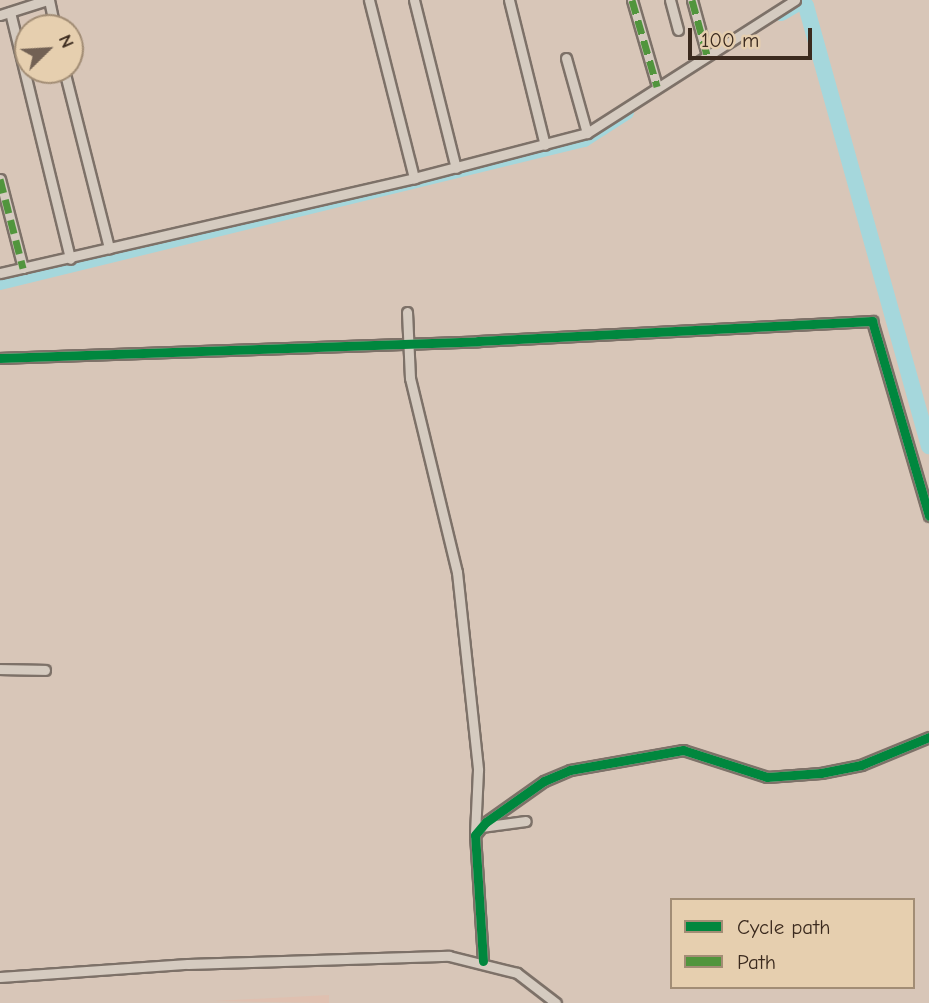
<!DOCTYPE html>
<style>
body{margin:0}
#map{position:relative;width:929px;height:1003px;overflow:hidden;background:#d8c6b8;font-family:"Comic Neue",sans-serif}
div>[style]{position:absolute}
.built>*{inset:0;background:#dfc0b0}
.river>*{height:16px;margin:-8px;padding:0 8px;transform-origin:8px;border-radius:8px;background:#a5d7dc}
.roads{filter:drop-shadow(2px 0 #7d7168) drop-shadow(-2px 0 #7d7168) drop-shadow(0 2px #7d7168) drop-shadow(0 -2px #7d7168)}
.minor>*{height:9px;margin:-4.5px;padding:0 4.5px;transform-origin:4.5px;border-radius:4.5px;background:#d5cbc0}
.quiet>*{height:7px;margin-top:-3.5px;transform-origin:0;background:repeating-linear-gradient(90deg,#51953d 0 14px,transparent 0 21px)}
.cycleway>*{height:9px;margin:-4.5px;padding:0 4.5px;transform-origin:4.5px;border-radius:4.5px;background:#00873e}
span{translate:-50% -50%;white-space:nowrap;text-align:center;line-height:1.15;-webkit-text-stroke:5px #e6cfaf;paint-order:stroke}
.legend{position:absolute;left:670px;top:898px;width:245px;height:91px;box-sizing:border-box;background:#e6cfaf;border:2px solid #a28d75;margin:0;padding:9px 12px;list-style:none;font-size:21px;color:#3b2a1e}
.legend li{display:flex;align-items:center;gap:14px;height:35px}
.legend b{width:35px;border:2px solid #a28d75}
.north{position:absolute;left:14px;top:14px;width:70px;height:70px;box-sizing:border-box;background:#e6cfaf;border:2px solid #a28d75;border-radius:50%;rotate:66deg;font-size:19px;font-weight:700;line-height:28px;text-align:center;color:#3b2a1e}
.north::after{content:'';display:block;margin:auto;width:24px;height:32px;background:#726154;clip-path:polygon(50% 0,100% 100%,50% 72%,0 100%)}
.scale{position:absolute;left:688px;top:28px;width:124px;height:32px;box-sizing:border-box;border:4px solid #3b2a1e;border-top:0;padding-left:9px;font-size:21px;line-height:24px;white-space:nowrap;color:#3b2a1e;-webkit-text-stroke:5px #e6cfaf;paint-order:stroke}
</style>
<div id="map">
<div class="built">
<i style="clip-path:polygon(329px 995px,329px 1003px,213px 1001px)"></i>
</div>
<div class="river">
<i style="left:781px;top:13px;width:24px;rotate:-30deg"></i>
<i style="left:802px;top:1px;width:6px;rotate:51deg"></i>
<i style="left:806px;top:6px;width:457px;rotate:74.4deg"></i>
<i style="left:0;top:282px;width:601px;rotate:-13.76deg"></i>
<i style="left:584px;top:139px;width:50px;rotate:-32.7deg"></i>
</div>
<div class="roads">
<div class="minor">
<i style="left:49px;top:0;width:29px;rotate:78deg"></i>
<i style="left:369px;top:0;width:184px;rotate:75.8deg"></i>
<i style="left:414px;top:178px;width:179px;rotate:-14.6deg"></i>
<i style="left:587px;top:133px;width:247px;rotate:-32.6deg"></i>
<i style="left:414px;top:0;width:173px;rotate:76deg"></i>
<i style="left:509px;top:0;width:149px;rotate:76.1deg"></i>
<i style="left:632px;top:0;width:90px;rotate:73.8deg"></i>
<i style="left:670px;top:0;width:31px;rotate:75deg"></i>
<i style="left:692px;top:0;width:57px;rotate:74.7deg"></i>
<i style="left:10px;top:12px;width:254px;rotate:76.3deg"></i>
<i style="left:0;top:15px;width:49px;rotate:-17.7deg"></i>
<i style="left:566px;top:58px;width:78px;rotate:74.4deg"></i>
<i style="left:64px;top:70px;width:184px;rotate:75.8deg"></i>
<i style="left:0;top:179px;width:92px;rotate:75.5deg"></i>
<i style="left:0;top:273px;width:425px;rotate:-12.9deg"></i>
<i style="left:407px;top:312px;width:66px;rotate:87.4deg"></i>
<i style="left:410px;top:378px;width:200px;rotate:76.4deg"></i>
<i style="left:457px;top:572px;width:199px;rotate:83.9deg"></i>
<i style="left:478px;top:770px;width:63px;rotate:92.7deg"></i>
<i style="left:0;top:358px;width:478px;rotate:-2deg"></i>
<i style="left:478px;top:341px;width:395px;rotate:-2.9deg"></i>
<i style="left:872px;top:321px;width:203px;rotate:73.7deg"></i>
<i style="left:0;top:669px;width:45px;rotate:1.3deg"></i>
<i style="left:481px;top:827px;width:45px;rotate:-7.6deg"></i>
<i style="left:483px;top:961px;width:126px;rotate:-93.6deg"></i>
<i style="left:475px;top:835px;width:17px;rotate:-50deg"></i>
<i style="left:486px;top:822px;width:71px;rotate:-35.3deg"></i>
<i style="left:544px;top:781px;width:28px;rotate:-23deg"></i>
<i style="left:570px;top:770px;width:115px;rotate:-10deg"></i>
<i style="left:683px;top:750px;width:88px;rotate:17.8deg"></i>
<i style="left:767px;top:777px;width:54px;rotate:-4.2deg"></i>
<i style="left:821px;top:773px;width:41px;rotate:-11.3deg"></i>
<i style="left:861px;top:765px;width:74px;rotate:-22.4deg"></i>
<i style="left:0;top:977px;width:188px;rotate:-4deg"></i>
<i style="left:188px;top:964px;width:261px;rotate:-1.8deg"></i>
<i style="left:449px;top:956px;width:70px;rotate:14deg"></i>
<i style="left:517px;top:973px;width:49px;rotate:37.6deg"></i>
</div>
</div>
<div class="quiet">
<i style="left:632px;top:0;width:90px;rotate:73.8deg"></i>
<i style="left:692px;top:0;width:57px;rotate:74.7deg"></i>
<i style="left:0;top:179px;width:92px;rotate:75.5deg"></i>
</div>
<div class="cycleway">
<i style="left:0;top:358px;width:478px;rotate:-2deg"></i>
<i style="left:478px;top:341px;width:395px;rotate:-2.9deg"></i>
<i style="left:872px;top:321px;width:203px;rotate:73.7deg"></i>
<i style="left:483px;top:961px;width:126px;rotate:-93.6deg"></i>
<i style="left:475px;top:835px;width:17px;rotate:-50deg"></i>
<i style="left:486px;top:822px;width:71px;rotate:-35.3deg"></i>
<i style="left:544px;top:781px;width:28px;rotate:-23deg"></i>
<i style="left:570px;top:770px;width:115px;rotate:-10deg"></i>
<i style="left:683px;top:750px;width:88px;rotate:17.8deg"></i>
<i style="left:767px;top:777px;width:54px;rotate:-4.2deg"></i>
<i style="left:821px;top:773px;width:41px;rotate:-11.3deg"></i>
<i style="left:861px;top:765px;width:74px;rotate:-22.4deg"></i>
</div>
<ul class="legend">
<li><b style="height:9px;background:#00873e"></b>Cycle path</li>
<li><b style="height:9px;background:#51953d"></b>Path</li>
</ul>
<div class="north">N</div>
<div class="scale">100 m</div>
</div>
